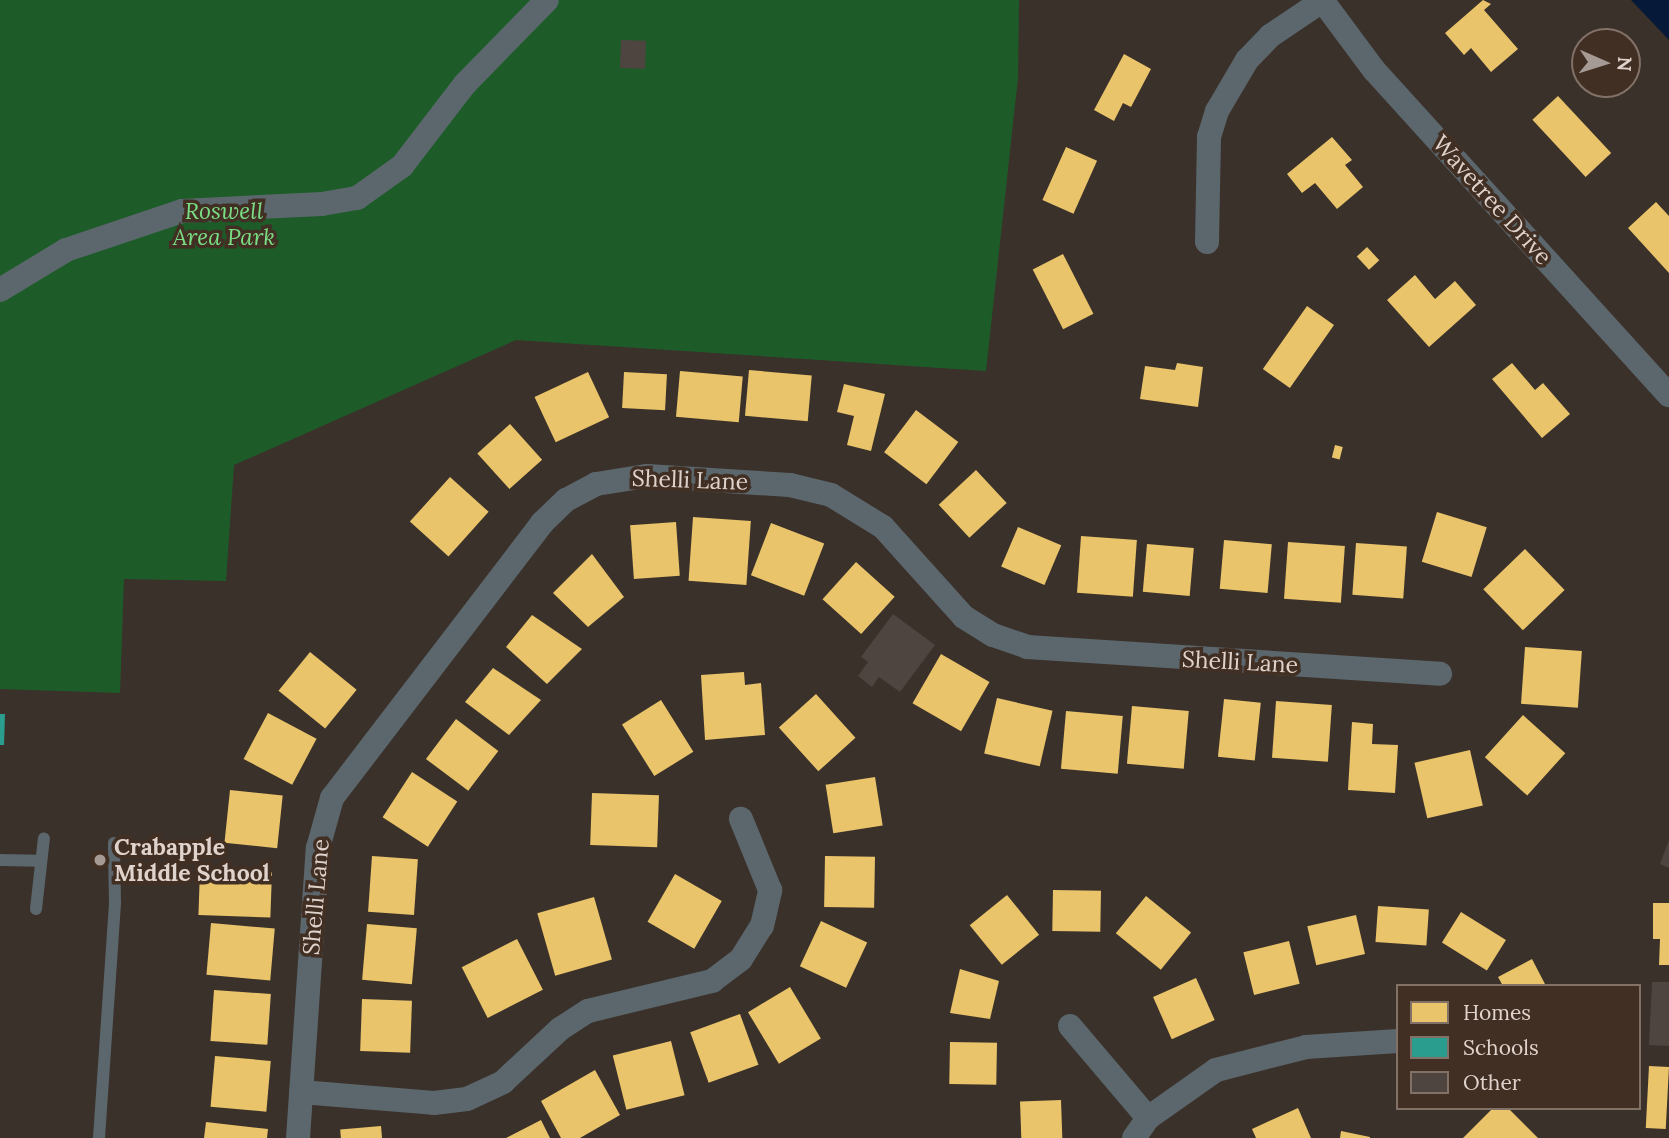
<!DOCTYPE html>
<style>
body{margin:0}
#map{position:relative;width:1669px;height:1138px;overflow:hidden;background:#3b312b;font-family:Lora,serif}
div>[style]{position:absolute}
.green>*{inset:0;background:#1d5c28}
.water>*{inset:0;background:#061939}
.homes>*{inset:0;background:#e9c46a;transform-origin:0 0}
.schools>*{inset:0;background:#2a9d8f}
.building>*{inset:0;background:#4f4540;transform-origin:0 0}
.lane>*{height:12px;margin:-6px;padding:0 6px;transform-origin:6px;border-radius:6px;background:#5b676c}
.street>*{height:24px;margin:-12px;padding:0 12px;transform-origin:12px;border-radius:12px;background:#5b676c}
.dots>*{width:19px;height:19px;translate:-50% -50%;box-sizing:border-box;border:4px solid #422f24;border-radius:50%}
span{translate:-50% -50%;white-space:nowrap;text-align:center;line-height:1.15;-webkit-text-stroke:7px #422f24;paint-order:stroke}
.street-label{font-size:23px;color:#dfd3cc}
.park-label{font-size:23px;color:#79dd84;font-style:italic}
.poi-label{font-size:23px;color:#dfd3cc;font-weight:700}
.left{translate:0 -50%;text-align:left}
.legend{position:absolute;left:1396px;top:984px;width:245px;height:126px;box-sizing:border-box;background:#422f24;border:2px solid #817167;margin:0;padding:9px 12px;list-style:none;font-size:21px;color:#dfd3cc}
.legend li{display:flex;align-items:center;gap:14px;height:35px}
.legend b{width:35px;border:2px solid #817167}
.north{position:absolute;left:1571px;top:28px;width:70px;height:70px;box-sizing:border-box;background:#422f24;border:2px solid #817167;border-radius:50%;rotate:93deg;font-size:19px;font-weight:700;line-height:28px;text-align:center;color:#dfd3cc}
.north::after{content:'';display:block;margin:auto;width:24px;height:32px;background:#a69a94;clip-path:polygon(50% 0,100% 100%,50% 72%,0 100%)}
</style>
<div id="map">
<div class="green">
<i style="clip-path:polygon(0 0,1019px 0,1018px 78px,986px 371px,516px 340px,234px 465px,226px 581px,124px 579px,120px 693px,0 689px)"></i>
</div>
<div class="water">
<i style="clip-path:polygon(1631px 0,1669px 0,1669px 40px)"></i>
</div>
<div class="homes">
<i style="clip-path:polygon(1483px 0,1491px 4px,1484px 10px,1518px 49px,1491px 72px,1471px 48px,1464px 55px,1445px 33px)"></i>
<i style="clip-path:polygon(1124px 54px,1151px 69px,1131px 107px,1123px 103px,1114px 121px,1094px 110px)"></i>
<i style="left:1558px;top:96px;width:78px;height:35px;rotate:47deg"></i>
<i style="clip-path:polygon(1332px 137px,1352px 160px,1345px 165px,1363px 187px,1337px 209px,1315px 183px,1302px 193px,1287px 174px)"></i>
<i style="left:1066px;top:147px;width:34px;height:58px;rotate:24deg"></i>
<i style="clip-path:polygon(1656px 202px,1669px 216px,1669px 273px,1628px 228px)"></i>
<i style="left:1367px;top:247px;width:18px;height:14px;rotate:47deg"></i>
<i style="left:1063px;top:254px;width:67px;height:34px;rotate:63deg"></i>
<i style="clip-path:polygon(1415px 275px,1435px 299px,1455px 281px,1476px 305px,1429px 347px,1387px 300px)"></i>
<i style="left:1307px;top:306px;width:33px;height:77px;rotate:35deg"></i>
<i style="clip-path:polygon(1177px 363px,1203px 367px,1198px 407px,1140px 399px,1145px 366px,1175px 370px)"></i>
<i style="clip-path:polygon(1512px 363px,1535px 390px,1543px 383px,1570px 414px,1542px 438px,1492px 379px)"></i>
<i style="left:749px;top:370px;width:63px;height:46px;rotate:5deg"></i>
<i style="left:680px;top:371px;width:63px;height:46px;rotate:5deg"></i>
<i style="left:588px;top:372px;width:50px;height:59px;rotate:65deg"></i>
<i style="left:624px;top:372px;width:43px;height:36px;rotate:3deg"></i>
<i style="clip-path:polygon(844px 384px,885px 394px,871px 451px,847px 445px,854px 416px,837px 412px)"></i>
<i style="left:916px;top:410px;width:53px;height:53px;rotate:37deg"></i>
<i style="left:510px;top:424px;width:48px;height:44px;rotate:48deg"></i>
<i style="left:1335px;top:445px;width:8px;height:13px;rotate:14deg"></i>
<i style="left:976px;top:470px;width:45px;height:51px;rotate:47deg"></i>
<i style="left:450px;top:477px;width:52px;height:60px;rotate:42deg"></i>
<i style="left:1437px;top:512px;width:52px;height:52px;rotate:17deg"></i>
<i style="left:693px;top:517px;width:58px;height:64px;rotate:4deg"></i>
<i style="left:676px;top:522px;width:54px;height:46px;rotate:86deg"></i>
<i style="left:771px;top:523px;width:57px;height:56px;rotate:21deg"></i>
<i style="left:1018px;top:527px;width:47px;height:43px;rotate:23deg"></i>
<i style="left:1081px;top:536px;width:56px;height:57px;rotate:4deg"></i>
<i style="left:1224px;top:540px;width:48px;height:49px;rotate:5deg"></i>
<i style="left:1288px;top:542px;width:57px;height:57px;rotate:4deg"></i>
<i style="left:1356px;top:543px;width:51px;height:52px;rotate:4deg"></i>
<i style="left:1147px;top:544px;width:47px;height:48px;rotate:5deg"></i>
<i style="left:1525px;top:549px;width:57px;height:58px;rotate:46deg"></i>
<i style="clip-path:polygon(592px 554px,624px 597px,588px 627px,553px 593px)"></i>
<i style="left:856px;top:562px;width:52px;height:50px;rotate:42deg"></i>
<i style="clip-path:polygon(532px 615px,582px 649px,547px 684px,506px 647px)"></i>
<i style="left:1525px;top:647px;width:57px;height:57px;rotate:4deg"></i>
<i style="left:310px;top:652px;width:60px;height:50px;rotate:39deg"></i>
<i style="left:941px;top:654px;width:56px;height:57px;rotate:30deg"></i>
<i style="clip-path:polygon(493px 668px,541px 700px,509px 735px,465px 702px)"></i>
<i style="clip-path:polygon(744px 672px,745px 685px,761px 683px,765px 735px,705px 740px,701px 675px)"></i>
<i style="left:816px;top:694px;width:59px;height:50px;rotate:48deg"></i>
<i style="left:997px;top:698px;width:57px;height:57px;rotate:13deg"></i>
<i style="left:1224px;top:699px;width:37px;height:58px;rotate:6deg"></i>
<i style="left:661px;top:700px;width:61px;height:46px;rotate:58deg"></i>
<i style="left:1276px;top:701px;width:56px;height:57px;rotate:4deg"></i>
<i style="left:1132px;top:706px;width:57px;height:58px;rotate:5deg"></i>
<i style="left:1066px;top:711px;width:57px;height:58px;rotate:5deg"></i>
<i style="left:268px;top:713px;width:55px;height:52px;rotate:28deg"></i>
<i style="left:1523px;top:715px;width:57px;height:57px;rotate:42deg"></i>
<i style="left:456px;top:719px;width:53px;height:50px;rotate:37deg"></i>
<i style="clip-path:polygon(1352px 722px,1373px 724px,1372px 744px,1398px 745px,1395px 793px,1348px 790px)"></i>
<i style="left:1470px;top:750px;width:57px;height:57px;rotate:77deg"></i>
<i style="left:412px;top:772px;width:54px;height:54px;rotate:33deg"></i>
<i style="left:875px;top:777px;width:49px;height:50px;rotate:81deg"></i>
<i style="left:230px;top:790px;width:53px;height:53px;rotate:6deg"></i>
<i style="left:592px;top:793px;width:67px;height:52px;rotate:2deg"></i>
<i style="left:372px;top:856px;width:46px;height:56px;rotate:4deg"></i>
<i style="left:825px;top:856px;width:50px;height:51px;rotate:1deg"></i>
<i style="left:200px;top:870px;width:72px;height:45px;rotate:2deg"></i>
<i style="left:675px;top:874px;width:54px;height:55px;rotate:30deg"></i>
<i style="left:1053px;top:890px;width:48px;height:41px;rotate:1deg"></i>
<i style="left:1007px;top:895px;width:51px;height:48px;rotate:51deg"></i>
<i style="left:1146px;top:896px;width:58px;height:48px;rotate:39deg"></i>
<i style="left:594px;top:897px;width:65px;height:59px;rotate:74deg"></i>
<i style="clip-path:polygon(1653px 903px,1669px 903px,1669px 965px,1659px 965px,1660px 939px,1653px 939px)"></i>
<i style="left:1378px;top:906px;width:51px;height:36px;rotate:4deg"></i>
<i style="left:1461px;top:912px;width:53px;height:36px;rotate:32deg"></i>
<i style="left:1356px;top:915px;width:40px;height:50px;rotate:77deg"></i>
<i style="left:821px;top:921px;width:51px;height:50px;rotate:25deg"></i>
<i style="left:211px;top:923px;width:64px;height:52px;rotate:5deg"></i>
<i style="left:367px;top:924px;width:50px;height:56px;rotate:5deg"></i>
<i style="left:517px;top:939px;width:57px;height:62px;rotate:63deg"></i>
<i style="left:1289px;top:941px;width:44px;height:47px;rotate:76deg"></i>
<i style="clip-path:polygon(1532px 959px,1546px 986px,1503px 986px,1498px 977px)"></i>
<i style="clip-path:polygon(960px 969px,999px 981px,990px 1019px,950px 1013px)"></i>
<i style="left:1196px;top:978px;width:46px;height:47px;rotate:66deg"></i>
<i style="left:790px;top:987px;width:60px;height:49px;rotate:59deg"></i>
<i style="left:214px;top:990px;width:57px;height:51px;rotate:4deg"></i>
<i style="left:362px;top:999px;width:50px;height:52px;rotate:2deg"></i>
<i style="left:740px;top:1014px;width:54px;height:53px;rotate:70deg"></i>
<i style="left:671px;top:1041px;width:56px;height:60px;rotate:76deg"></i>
<i style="left:950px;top:1042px;width:47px;height:42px;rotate:1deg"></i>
<i style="left:215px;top:1056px;width:56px;height:51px;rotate:5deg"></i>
<i style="left:1649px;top:1066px;width:20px;height:62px;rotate:3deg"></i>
<i style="clip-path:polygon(595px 1070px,620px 1115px,580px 1138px,561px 1138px,541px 1101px)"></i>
<i style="left:1061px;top:1100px;width:38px;height:41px;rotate:88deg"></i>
<i style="clip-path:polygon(1298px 1108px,1311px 1138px,1256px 1138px,1252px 1129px)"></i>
<i style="clip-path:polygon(1493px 1108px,1508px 1108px,1538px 1138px,1463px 1138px)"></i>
<i style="clip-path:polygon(541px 1120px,550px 1138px,506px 1138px)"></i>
<i style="clip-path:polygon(206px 1122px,268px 1129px,267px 1138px,204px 1138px)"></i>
<i style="left:381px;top:1126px;width:12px;height:41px;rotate:85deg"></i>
<i style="clip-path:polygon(1341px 1131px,1370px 1137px,1370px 1138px,1340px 1138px)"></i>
</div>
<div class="schools">
<i style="clip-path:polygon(0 714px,5px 714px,4px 745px,0 745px)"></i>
</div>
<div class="building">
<i style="left:621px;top:40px;width:25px;height:28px;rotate:2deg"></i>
<i style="clip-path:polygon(893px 614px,935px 645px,900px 692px,879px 677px,872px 687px,858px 676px,868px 662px,861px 657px)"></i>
<i style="clip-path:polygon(1669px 840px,1669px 868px,1660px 864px)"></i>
<i style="clip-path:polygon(1652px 982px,1669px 982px,1669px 1046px,1649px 1045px)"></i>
</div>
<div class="lane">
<i style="left:0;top:860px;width:39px;rotate:1deg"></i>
<i style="left:36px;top:909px;width:71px;rotate:-83.6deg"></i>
<i style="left:99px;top:1138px;width:236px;rotate:-86.1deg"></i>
<i style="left:115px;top:903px;width:60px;rotate:-91deg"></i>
</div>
<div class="street">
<i style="left:1322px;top:0;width:87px;rotate:53.4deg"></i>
<i style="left:1374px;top:70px;width:439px;rotate:47.8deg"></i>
<i style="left:1207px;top:242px;width:105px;rotate:-88.9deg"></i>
<i style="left:1209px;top:137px;width:27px;rotate:-73deg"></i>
<i style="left:1217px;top:111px;width:59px;rotate:-59.5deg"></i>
<i style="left:1247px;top:60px;width:33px;rotate:-46deg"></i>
<i style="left:1270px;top:36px;width:63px;rotate:-33.9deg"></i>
<i style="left:0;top:290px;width:77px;rotate:-31.2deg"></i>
<i style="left:66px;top:250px;width:122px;rotate:-18.6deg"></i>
<i style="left:182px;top:211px;width:140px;rotate:-2.9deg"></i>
<i style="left:322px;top:204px;width:36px;rotate:-10deg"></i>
<i style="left:357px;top:198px;width:55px;rotate:-35.4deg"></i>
<i style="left:402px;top:166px;width:103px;rotate:-52.5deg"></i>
<i style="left:465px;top:84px;width:117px;rotate:-45.7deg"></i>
<i style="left:1070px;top:1026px;width:121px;rotate:49.7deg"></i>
<i style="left:301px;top:1092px;width:133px;rotate:4.7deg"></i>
<i style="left:434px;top:1103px;width:33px;rotate:-7deg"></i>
<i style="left:467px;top:1099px;width:40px;rotate:-25deg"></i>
<i style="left:503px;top:1082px;width:78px;rotate:-42.9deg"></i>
<i style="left:560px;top:1029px;width:33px;rotate:-33deg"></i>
<i style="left:588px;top:1011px;width:128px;rotate:-13.6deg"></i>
<i style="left:712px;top:981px;width:36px;rotate:-37deg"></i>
<i style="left:741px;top:959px;width:39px;rotate:-58deg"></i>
<i style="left:762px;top:926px;width:37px;rotate:-77deg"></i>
<i style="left:770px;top:890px;width:77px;rotate:-112.2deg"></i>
<i style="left:298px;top:1138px;width:291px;rotate:-86.1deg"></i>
<i style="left:318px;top:848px;width:52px;rotate:-74.4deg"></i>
<i style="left:332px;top:798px;width:346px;rotate:-52.6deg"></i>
<i style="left:542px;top:523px;width:33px;rotate:-44deg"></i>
<i style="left:566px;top:500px;width:34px;rotate:-28deg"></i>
<i style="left:596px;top:484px;width:52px;rotate:-8.9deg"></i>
<i style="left:647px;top:476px;width:143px;rotate:3.6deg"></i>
<i style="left:790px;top:485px;width:42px;rotate:13.7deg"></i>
<i style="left:831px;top:495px;width:61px;rotate:31.6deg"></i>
<i style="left:883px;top:527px;width:121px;rotate:48deg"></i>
<i style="left:964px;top:617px;width:34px;rotate:32deg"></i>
<i style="left:993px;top:635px;width:36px;rotate:19deg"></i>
<i style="left:1027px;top:647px;width:414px;rotate:3.7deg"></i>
<i style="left:1134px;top:1138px;width:24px;rotate:-55deg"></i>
<i style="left:1148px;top:1118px;width:83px;rotate:-35.2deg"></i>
<i style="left:1216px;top:1070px;width:93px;rotate:-14.3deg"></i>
<i style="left:1306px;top:1047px;width:92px;rotate:-3.7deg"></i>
</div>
<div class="dots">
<i style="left:100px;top:860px;background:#a69a94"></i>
</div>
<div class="street-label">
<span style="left:1492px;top:200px;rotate:48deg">Wavetree Drive</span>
<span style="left:690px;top:480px;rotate:2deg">Shelli Lane</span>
<span style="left:1240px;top:662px;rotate:3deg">Shelli Lane</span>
<span style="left:316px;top:897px;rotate:-85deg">Shelli Lane</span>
</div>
<div class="park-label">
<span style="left:224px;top:224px">Roswell<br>Area Park</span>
</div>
<div class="poi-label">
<span class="left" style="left:114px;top:860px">Crabapple<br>Middle School</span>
</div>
<ul class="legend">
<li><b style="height:19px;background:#e9c46a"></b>Homes</li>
<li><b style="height:19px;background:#2a9d8f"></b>Schools</li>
<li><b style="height:19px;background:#4f4540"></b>Other</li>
</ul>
<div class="north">N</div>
</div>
